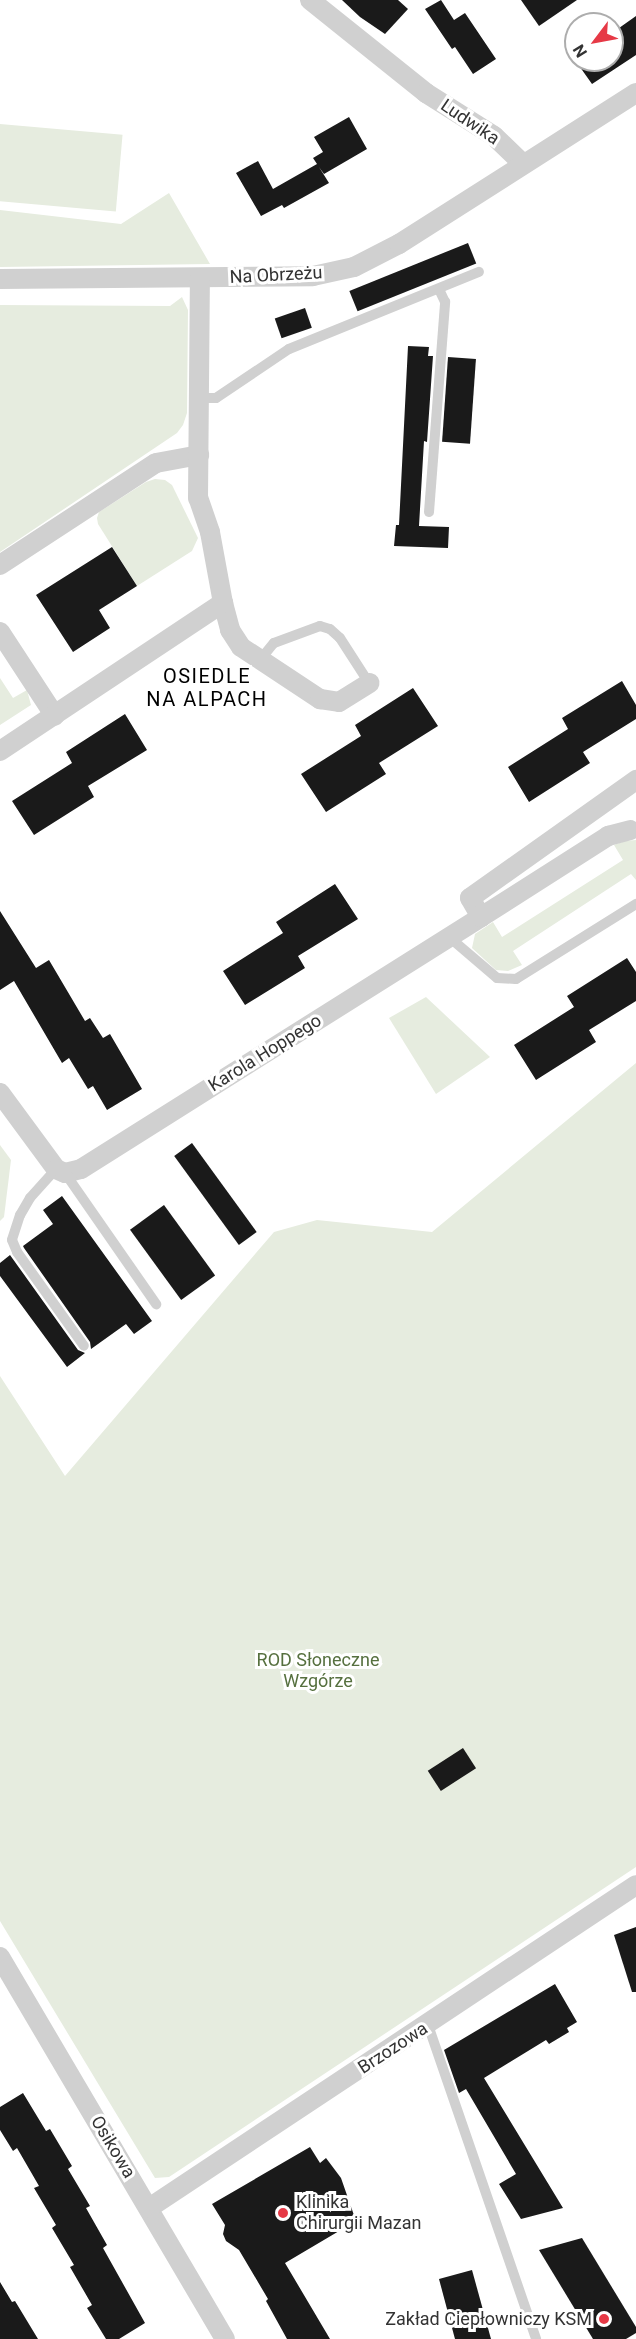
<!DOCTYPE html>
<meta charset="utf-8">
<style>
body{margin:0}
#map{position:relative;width:636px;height:2339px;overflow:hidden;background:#fff;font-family:Roboto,sans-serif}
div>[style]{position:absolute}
.green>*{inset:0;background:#e6ecdf;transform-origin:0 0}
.building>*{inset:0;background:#1a1a1a;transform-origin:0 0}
.lane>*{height:10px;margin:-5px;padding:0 5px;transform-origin:5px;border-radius:5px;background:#d0d0d0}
.street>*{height:20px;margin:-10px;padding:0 10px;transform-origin:10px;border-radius:10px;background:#d0d0d0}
.dots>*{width:16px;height:16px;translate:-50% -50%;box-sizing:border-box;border:3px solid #fff;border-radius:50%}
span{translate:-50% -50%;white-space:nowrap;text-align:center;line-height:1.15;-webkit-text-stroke:6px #fff;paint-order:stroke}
.street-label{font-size:18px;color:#333}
.park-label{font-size:18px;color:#56703f}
.poi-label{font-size:18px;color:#333}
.left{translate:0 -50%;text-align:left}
.right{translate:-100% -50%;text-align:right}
.neighbourhood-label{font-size:20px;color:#000;letter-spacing:1.5px}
.north{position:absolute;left:564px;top:12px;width:60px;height:60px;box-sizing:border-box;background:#fff;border:2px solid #adadad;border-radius:50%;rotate:238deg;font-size:16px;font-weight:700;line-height:24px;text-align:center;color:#333}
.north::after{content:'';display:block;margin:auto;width:21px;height:27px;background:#e63946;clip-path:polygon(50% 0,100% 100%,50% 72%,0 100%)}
</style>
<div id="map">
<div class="green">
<i style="left:0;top:124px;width:123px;height:77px;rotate:5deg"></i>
<i style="clip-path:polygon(169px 193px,210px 264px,0 267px,0 210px,121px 224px)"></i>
<i style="clip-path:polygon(182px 297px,188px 310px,187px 413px,183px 425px,177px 433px,0 552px,0 305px,170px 306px)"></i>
<i style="clip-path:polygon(155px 479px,165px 480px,172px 485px,198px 538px,192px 551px,137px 586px,98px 524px,97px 518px,99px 512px,146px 482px)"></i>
<i style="clip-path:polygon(0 678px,13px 698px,27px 690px,31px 705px,0 725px)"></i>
<i style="clip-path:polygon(636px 840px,636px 880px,631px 874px,513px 951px,522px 965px,508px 971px,496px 970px,472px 948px,475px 934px,493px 922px,502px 937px,623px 860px,614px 845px,625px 841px)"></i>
<i style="clip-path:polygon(426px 997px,490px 1057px,436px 1094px,389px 1018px)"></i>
<i style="clip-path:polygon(636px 1063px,636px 1867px,169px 2177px,155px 2178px,0 1921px,0 1376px,65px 1476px,274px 1232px,317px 1220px,432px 1232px)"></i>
<i style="clip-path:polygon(0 1145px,11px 1160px,4px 1217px,0 1221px)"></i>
</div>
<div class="building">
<i style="clip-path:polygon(342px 0,398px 0,408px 9px,385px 34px,360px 17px)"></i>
<i style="clip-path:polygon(441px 0,454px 20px,465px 13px,496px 59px,473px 74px,455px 47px,452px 49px,425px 9px)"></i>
<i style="clip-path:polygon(521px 0,577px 0,539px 26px)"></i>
<i style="clip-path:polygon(636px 16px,636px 55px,592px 84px,575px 60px,612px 60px,612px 33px)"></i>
<i style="clip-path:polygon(349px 117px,367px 149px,324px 174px,319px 167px,329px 183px,284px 208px,282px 205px,261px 216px,236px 173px,258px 161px,273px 189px,317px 164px,313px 158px,323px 152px,314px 137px)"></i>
<i style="left:468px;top:243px;width:22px;height:128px;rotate:68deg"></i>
<i style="left:305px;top:308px;width:21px;height:32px;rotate:71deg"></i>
<i style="clip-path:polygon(408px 346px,429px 347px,428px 356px,433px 356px,427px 442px,424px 441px,419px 526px,449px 527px,448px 548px,394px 546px,396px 525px,399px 525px)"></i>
<i style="left:448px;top:357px;width:28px;height:85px;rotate:4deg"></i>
<i style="clip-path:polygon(112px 547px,137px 586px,99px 610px,110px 628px,73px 652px,36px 595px)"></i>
<i style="clip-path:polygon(622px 681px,636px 705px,636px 719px,583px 752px,590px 763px,529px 802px,508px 767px,568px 729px,562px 718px)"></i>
<i style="clip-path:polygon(413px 688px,438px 726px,379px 763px,386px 774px,326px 812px,301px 774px,361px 736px,355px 725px)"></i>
<i style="clip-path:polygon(125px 714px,147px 750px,88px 786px,94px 797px,34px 835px,12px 801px,72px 763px,66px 752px)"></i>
<i style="clip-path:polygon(335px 884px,358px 919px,298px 956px,305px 968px,245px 1005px,223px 971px,283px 933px,276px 922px)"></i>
<i style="clip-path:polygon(0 911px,36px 968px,49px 960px,85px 1021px,90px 1018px,103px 1038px,110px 1034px,142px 1089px,107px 1110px,93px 1086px,88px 1089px,69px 1058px,62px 1063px,14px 981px,0 990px)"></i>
<i style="clip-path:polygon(627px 958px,636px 972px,636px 1001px,589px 1030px,596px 1042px,536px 1080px,514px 1045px,574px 1007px,567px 996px)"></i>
<i style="left:192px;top:1143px;width:110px;height:22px;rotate:54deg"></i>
<i style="clip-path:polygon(62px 1196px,152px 1321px,134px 1334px,126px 1324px,91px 1349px,90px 1342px,24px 1248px,23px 1246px,53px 1224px,43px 1210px)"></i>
<i style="left:164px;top:1205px;width:87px;height:42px;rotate:54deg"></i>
<i style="clip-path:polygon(10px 1255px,78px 1350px,85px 1353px,67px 1367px,0 1276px,0 1263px)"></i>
<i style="left:463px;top:1748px;width:24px;height:42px;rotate:57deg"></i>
<i style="clip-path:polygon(636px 1927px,636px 1992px,632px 1992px,614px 1935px)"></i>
<i style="clip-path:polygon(555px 1984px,577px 2022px,567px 2028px,569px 2032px,549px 2044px,546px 2040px,484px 2078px,563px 2208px,521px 2219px,499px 2184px,516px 2174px,466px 2089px,459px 2093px,444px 2050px)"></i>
<i style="clip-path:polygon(23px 2093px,46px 2131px,50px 2129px,72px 2166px,68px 2169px,90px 2206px,86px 2208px,107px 2245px,103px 2248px,145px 2323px,119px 2339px,106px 2339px,87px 2308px,92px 2305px,70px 2267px,74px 2265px,52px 2228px,56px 2225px,34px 2188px,39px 2186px,17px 2148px,13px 2151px,0 2130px,0 2107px)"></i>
<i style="clip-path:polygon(310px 2147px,320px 2163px,326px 2158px,341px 2178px,356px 2221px,285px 2263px,330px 2339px,287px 2339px,266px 2301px,268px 2299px,239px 2250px,226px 2241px,223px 2234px,225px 2225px,212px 2204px)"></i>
<i style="clip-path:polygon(582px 2238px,636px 2327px,636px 2333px,626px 2339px,593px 2339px,539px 2250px)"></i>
<i style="clip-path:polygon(472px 2270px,491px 2339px,455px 2339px,439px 2279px)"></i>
<i style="clip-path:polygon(0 2282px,12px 2302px,15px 2301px,38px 2339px,0 2339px)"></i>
</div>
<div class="lane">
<i style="left:200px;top:398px;width:16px"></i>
<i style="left:216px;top:398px;width:88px;rotate:-33.9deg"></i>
<i style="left:289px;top:349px;width:205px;rotate:-22.1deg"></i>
<i style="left:429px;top:512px;width:211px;rotate:-85.6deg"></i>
<i style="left:445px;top:302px;width:14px;rotate:-115deg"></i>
<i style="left:260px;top:660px;width:22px;rotate:-51deg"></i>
<i style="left:274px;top:643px;width:49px;rotate:-20.3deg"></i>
<i style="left:320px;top:626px;width:10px;rotate:17deg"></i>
<i style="left:330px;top:629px;width:13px;rotate:42deg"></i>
<i style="left:340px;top:638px;width:54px;rotate:57.2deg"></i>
<i style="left:449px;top:937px;width:63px;rotate:40.5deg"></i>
<i style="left:497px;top:978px;width:19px;rotate:3deg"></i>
<i style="left:516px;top:979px;width:142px;rotate:-32deg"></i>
<i style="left:56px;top:1169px;width:39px;rotate:132deg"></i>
<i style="left:30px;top:1198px;width:20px;rotate:120deg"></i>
<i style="left:20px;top:1215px;width:26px;rotate:108deg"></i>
<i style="left:12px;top:1240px;width:13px;rotate:67deg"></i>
<i style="left:17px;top:1252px;width:115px;rotate:54.5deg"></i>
<i style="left:65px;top:1173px;width:160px;rotate:55.2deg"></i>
<i style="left:428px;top:2025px;width:332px;rotate:71deg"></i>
</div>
<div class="street">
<i style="left:310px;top:0;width:149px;rotate:38.7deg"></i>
<i style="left:426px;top:93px;width:80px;rotate:32.3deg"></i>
<i style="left:494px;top:136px;width:40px;rotate:44deg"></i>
<i style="left:0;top:279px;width:313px;rotate:-0.5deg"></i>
<i style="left:313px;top:276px;width:42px;rotate:-12.4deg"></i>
<i style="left:354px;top:267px;width:51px;rotate:-27.1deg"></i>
<i style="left:399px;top:244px;width:281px;rotate:-32.5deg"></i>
<i style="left:0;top:565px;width:186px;rotate:-33.2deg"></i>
<i style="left:156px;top:463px;width:44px;rotate:-10.5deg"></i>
<i style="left:223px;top:603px;width:28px;rotate:75deg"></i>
<i style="left:230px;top:630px;width:20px;rotate:57deg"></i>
<i style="left:241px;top:647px;width:95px;rotate:33.4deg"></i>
<i style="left:320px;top:699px;width:19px;rotate:9deg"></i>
<i style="left:339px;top:702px;width:36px;rotate:-32deg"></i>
<i style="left:0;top:632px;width:100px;rotate:56.8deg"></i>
<i style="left:0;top:751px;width:268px;rotate:-33.6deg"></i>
<i style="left:223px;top:603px;width:72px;rotate:-100.4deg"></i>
<i style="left:210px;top:532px;width:36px;rotate:-109deg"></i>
<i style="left:198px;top:498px;width:220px;rotate:-89.5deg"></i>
<i style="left:481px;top:917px;width:151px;rotate:-32.5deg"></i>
<i style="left:608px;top:836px;width:23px;rotate:-15deg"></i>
<i style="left:0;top:1093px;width:94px;rotate:53.6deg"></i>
<i style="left:56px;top:1169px;width:10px;rotate:24deg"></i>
<i style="left:65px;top:1173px;width:16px;rotate:-14deg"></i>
<i style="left:81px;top:1169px;width:473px;rotate:-32.2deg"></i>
<i style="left:481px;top:917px;width:22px;rotate:-120deg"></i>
<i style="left:470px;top:898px;width:204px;rotate:-35.4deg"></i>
<i style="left:0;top:1957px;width:443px;rotate:59.5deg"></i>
<i style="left:149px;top:2208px;width:584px;rotate:-33.55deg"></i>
</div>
<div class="dots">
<i style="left:283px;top:2213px;background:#e63946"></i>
<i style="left:604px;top:2319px;background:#e63946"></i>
</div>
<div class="street-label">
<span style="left:470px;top:122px;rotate:34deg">Ludwika</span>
<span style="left:276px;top:275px;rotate:-3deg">Na Obrzeżu</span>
<span style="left:265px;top:1053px;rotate:-32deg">Karola Hoppego</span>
<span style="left:393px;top:2048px;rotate:-33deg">Brzozowa</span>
<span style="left:113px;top:2147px;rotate:59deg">Osikowa</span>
</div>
<div class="park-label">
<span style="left:318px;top:1671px">ROD Słoneczne<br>Wzgórze</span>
</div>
<div class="poi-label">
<span class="left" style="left:296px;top:2213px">Klinika<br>Chirurgii Mazan</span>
<span class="right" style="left:592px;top:2319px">Zakład Ciepłowniczy KSM</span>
</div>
<div class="neighbourhood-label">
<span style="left:207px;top:688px">OSIEDLE<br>NA ALPACH</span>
</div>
<div class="north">N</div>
</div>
